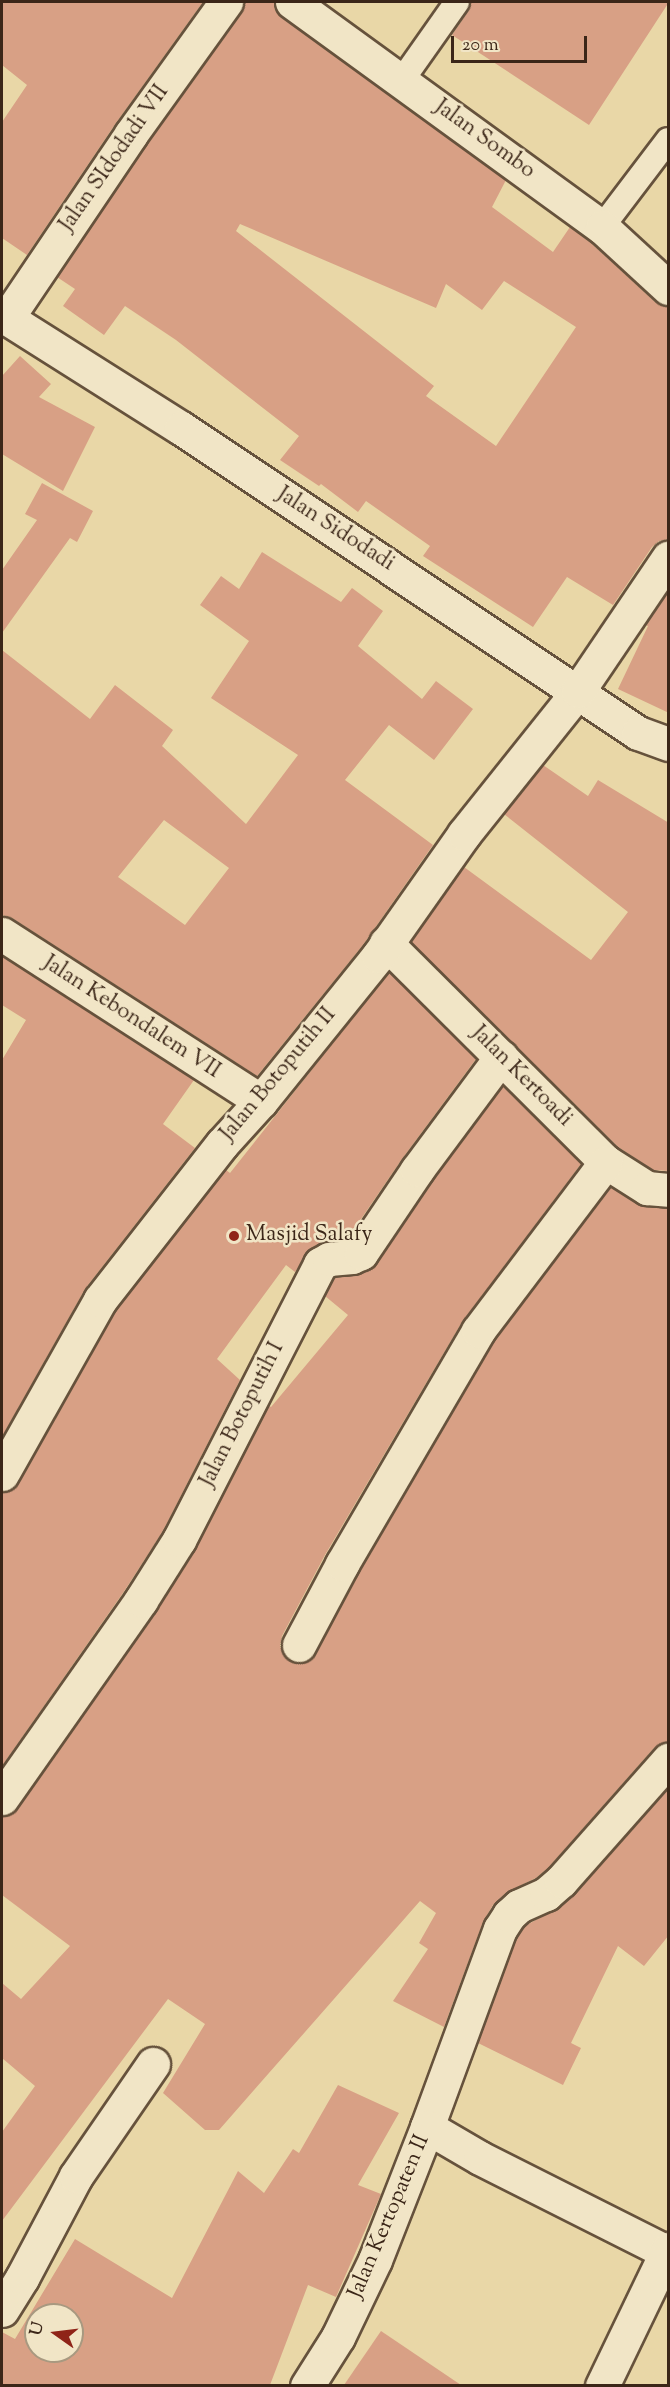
<!DOCTYPE html>
<style>
body{margin:0}
#map{position:relative;width:670px;height:2387px;overflow:hidden;background:#e9d7a7;font-family:"Sorts Mill Goudy",serif}
div>[style]{position:absolute}
.building>*{inset:0;background:#d8a085}
.roads{filter:drop-shadow(2px 0 #66523c) drop-shadow(-2px 0 #66523c) drop-shadow(0 2px #66523c) drop-shadow(0 -2px #66523c)}
.service>*{height:24px;margin:-12px;padding:0 12px;transform-origin:12px;border-radius:12px;background:#f1e5c6}
.minor>*{height:33px;margin:-16.5px;padding:0 16.5px;transform-origin:16.5px;border-radius:16.5px;background:#f1e5c6}
.tertiary>*{height:33px;margin:-16.5px;padding:0 16.5px;transform-origin:16.5px;border-radius:16.5px;background:#f1e5c6}
.dots>*{width:16px;height:16px;translate:-50% -50%;box-sizing:border-box;border:3px solid #f1e5c6;border-radius:50%}
span{translate:-50% -50%;white-space:nowrap;text-align:center;line-height:1.15;-webkit-text-stroke:5px #f1e5c6;paint-order:stroke}
.street-label{font-size:22px;color:#3b2618}
.poi-label{font-size:22px;color:#3b2618}
.left{translate:0 -50%;text-align:left}
.frame{position:absolute;inset:0;border:3px solid #3b2618;pointer-events:none}
.north{position:absolute;left:24px;top:2303px;width:60px;height:60px;box-sizing:border-box;background:#f1e5c6;border:2px solid #a89980;border-radius:50%;rotate:284deg;font-size:16px;font-weight:700;line-height:24px;text-align:center;color:#3b2618}
.north::after{content:'';display:block;margin:auto;width:21px;height:27px;background:#8f2418;clip-path:polygon(50% 0,100% 100%,50% 72%,0 100%)}
.scale{position:absolute;left:451px;top:36px;width:136px;height:27px;box-sizing:border-box;border:3px solid #3b2618;border-top:0;padding-left:8px;font-size:18px;line-height:21px;white-space:nowrap;color:#3b2618;-webkit-text-stroke:4px #f1e5c6;paint-order:stroke}
</style>
<div id="map">
<div class="building">
<i style="clip-path:polygon(2px 2px,203px 2px,116px 123px,27px 255px,2px 238px,2px 122px,27px 85px,2px 65px)"></i>
<i style="clip-path:polygon(evenodd,244px 2px,274px 2px,275px 10px,281px 17px,506px 180px,492px 207px,553px 252px,570px 227px,590px 242px,655px 302px,669px 306px,669px 539px,659px 541px,652px 547px,613px 605px,567px 577px,533px 627px,423px 556px,430px 546px,366px 501px,358px 512px,321px 484px,319px 486px,280px 460px,299px 436px,176px 340px,125px 306px,104px 335px,63px 306px,75px 289px,57px 277px,146px 145px,241px 13px,244px 2px,240px 224px,436px 308px,446px 284px,482px 310px,504px 281px,576px 327px,496px 446px,426px 396px,434px 386px,236px 231px,240px 224px)"></i>
<i style="clip-path:polygon(471px 2px,669px 2px,589px 125px,452px 35px,469px 10px)"></i>
<i style="clip-path:polygon(20px 356px,51px 384px,39px 397px,95px 427px,63px 491px,2px 454px,2px 376px)"></i>
<i style="clip-path:polygon(42px 483px,93px 511px,77px 542px,70px 538px,2px 633px,2px 570px,37px 520px,25px 514px)"></i>
<i style="clip-path:polygon(evenodd,262px 552px,341px 602px,352px 588px,383px 611px,358px 646px,422px 699px,436px 681px,473px 709px,434px 760px,389px 725px,345px 780px,433px 845px,363px 945px,257px 1076px,12px 918px,2px 915px,2px 650px,90px 719px,115px 685px,173px 730px,162px 746px,246px 824px,298px 755px,211px 698px,249px 641px,200px 605px,221px 576px,239px 589px,262px 552px,164px 820px,229px 868px,185px 925px,118px 877px,164px 820px)"></i>
<i style="clip-path:polygon(669px 591px,669px 713px,618px 689px,648px 626px,645px 625px)"></i>
<i style="clip-path:polygon(543px 765px,588px 796px,598px 780px,669px 823px,669px 1171px,653px 1170px,618px 1147px,411px 942px,464px 867px,591px 960px,628px 912px,504px 814px)"></i>
<i style="clip-path:polygon(2px 956px,194px 1080px,163px 1124px,195px 1148px,85px 1289px,2px 1437px,2px 1060px,26px 1020px,2px 1005px)"></i>
<i style="clip-path:polygon(389px 972px,476px 1059px,402px 1159px,348px 1238px,327px 1240px,311px 1248px,295px 1272px,286px 1265px,217px 1359px,240px 1380px,163px 1531px,125px 1590px,2px 1766px,2px 1493px,11px 1490px,18px 1483px,116px 1310px,226px 1170px,230px 1173px)"></i>
<i style="clip-path:polygon(503px 1086px,581px 1164px,462px 1322px,325px 1555px,282px 1636px,280px 1646px,283px 1654px,290px 1661px,299px 1664px,308px 1661px,315px 1654px,358px 1573px,494px 1341px,611px 1187px,637px 1204px,669px 1208px,669px 1742px,654px 1748px,548px 1868px,536px 1878px,507px 1892px,493px 1905px,483px 1922px,444px 2027px,393px 2001px,428px 1949px,419px 1943px,436px 1913px,420px 1901px,219px 2130px,205px 2130px,163px 2093px,205px 2024px,168px 1999px,2px 2221px,2px 2132px,35px 2086px,2px 2058px,2px 1983px,21px 1999px,70px 1946px,2px 1895px,2px 1817px,10px 1815px,17px 1809px,157px 1610px,196px 1549px,269px 1406px,271px 1407px,348px 1315px,325px 1296px,334px 1278px,359px 1274px,376px 1264px,432px 1181px)"></i>
<i style="clip-path:polygon(669px 1788px,669px 1935px,644px 1966px,618px 1946px,571px 2043px,581px 2048px,563px 2085px,478px 2043px,517px 1937px,523px 1927px,558px 1908px,573px 1895px)"></i>
<i style="clip-path:polygon(evenodd,338px 2085px,399px 2113px,358px 2185px,381px 2194px,336px 2297px,308px 2285px,270px 2385px,2px 2385px,2px 2332px,15px 2339px,75px 2239px,172px 2298px,238px 2171px,264px 2193px,293px 2149px,299px 2153px,338px 2085px,36px 2315px,72px 2315px,72px 2351px,36px 2351px,36px 2315px)"></i>
<i style="clip-path:polygon(381px 2331px,461px 2385px,344px 2385px)"></i>
</div>
<div class="roads">
<div class="service">
<i style="left:402px;top:80px;width:95px;rotate:-54.8deg"></i>
<i style="left:602px;top:227px;width:109px;rotate:-52.8deg"></i>
</div>
<div class="minor">
<i style="left:292px;top:2px;width:383px;rotate:36deg"></i>
<i style="left:602px;top:227px;width:90px;rotate:42.7deg"></i>
<i style="left:2px;top:315px;width:212px;rotate:32.3deg"></i>
<i style="left:181px;top:428px;width:549px;rotate:33.72deg"></i>
<i style="left:638px;top:733px;width:32px;rotate:20deg"></i>
<i style="left:7px;top:318px;width:222px;rotate:-56deg"></i>
<i style="left:131px;top:134px;width:163px;rotate:-54.3deg"></i>
<i style="left:2px;top:934px;width:308px;rotate:32.8deg"></i>
<i style="left:386px;top:943px;width:310px;rotate:44.9deg"></i>
<i style="left:606px;top:1162px;width:49px;rotate:32.4deg"></i>
<i style="left:647px;top:1188px;width:21px;rotate:5deg"></i>
<i style="left:2px;top:1474px;width:200px;rotate:-60.6deg"></i>
<i style="left:100px;top:1300px;width:198px;rotate:-52deg"></i>
<i style="left:222px;top:1144px;width:58px;rotate:-47.8deg"></i>
<i style="left:261px;top:1101px;width:186px;rotate:-51.1deg"></i>
<i style="left:378px;top:956px;width:149px;rotate:-54.8deg"></i>
<i style="left:464px;top:834px;width:183px;rotate:-51.4deg"></i>
<i style="left:578px;top:691px;width:161px;rotate:-55.9deg"></i>
<i style="left:299px;top:1645px;width:92px;rotate:-62deg"></i>
<i style="left:342px;top:1564px;width:270px;rotate:-59.7deg"></i>
<i style="left:478px;top:1331px;width:212px;rotate:-52.9deg"></i>
<i style="left:2px;top:1798px;width:242px;rotate:-54.9deg"></i>
<i style="left:141px;top:1600px;width:71px;rotate:-57.7deg"></i>
<i style="left:179px;top:1540px;width:310px;rotate:-62.9deg"></i>
<i style="left:320px;top:1264px;width:10px;rotate:-29deg"></i>
<i style="left:329px;top:1259px;width:23px;rotate:-5deg"></i>
<i style="left:352px;top:1257px;width:10px;rotate:-24deg"></i>
<i style="left:361px;top:1253px;width:100px;rotate:-56deg"></i>
<i style="left:417px;top:1170px;width:141px;rotate:-53.4deg"></i>
<i style="left:427px;top:2127px;width:211px;rotate:-69.8deg"></i>
<i style="left:500px;top:1929px;width:17px;rotate:-57deg"></i>
<i style="left:509px;top:1915px;width:13px;rotate:-42deg"></i>
<i style="left:519px;top:1906px;width:30px;rotate:-24deg"></i>
<i style="left:546px;top:1894px;width:20px;rotate:-41deg"></i>
<i style="left:561px;top:1881px;width:162px;rotate:-48.5deg"></i>
<i style="left:2px;top:2310px;width:38px;rotate:-58deg"></i>
<i style="left:22px;top:2278px;width:115px;rotate:-62.1deg"></i>
<i style="left:76px;top:2176px;width:136px;rotate:-55.5deg"></i>
<i style="left:307px;top:2386px;width:58px;rotate:-57.7deg"></i>
<i style="left:338px;top:2337px;width:85px;rotate:-64.3deg"></i>
<i style="left:375px;top:2260px;width:143px;rotate:-68.6deg"></i>
<i style="left:427px;top:2127px;width:61px;rotate:30.3deg"></i>
<i style="left:480px;top:2158px;width:209px;rotate:26.7deg"></i>
</div>
<div class="tertiary">
<i style="left:602px;top:2386px;width:152px;rotate:-64.3deg"></i>
</div>
</div>
<div class="dots">
<i style="left:234px;top:1236px;background:#8f2418"></i>
</div>
<div class="street-label">
<span style="left:484px;top:140px;rotate:36deg">Jalan Sombo</span>
<span style="left:115px;top:159px;rotate:-55deg">Jalan SIdodadi VII</span>
<span style="left:335px;top:530px;rotate:33deg">Jalan Sidodadi</span>
<span style="left:131px;top:1018px;rotate:33deg">Jalan Kebondalem VII</span>
<span style="left:279px;top:1075px;rotate:-50deg">Jalan Botoputih II</span>
<span style="left:521px;top:1077px;rotate:45deg">Jalan Kertoadi</span>
<span style="left:243px;top:1415px;rotate:-63deg">Jalan Botoputih I</span>
<span style="left:390px;top:2217px;rotate:-67deg">Jalan Kertopaten II</span>
</div>
<div class="poi-label">
<span class="left" style="left:246px;top:1236px">Masjid Salafy</span>
</div>
<div class="frame"></div>
<div class="north">U</div>
<div class="scale">20 m</div>
</div>
